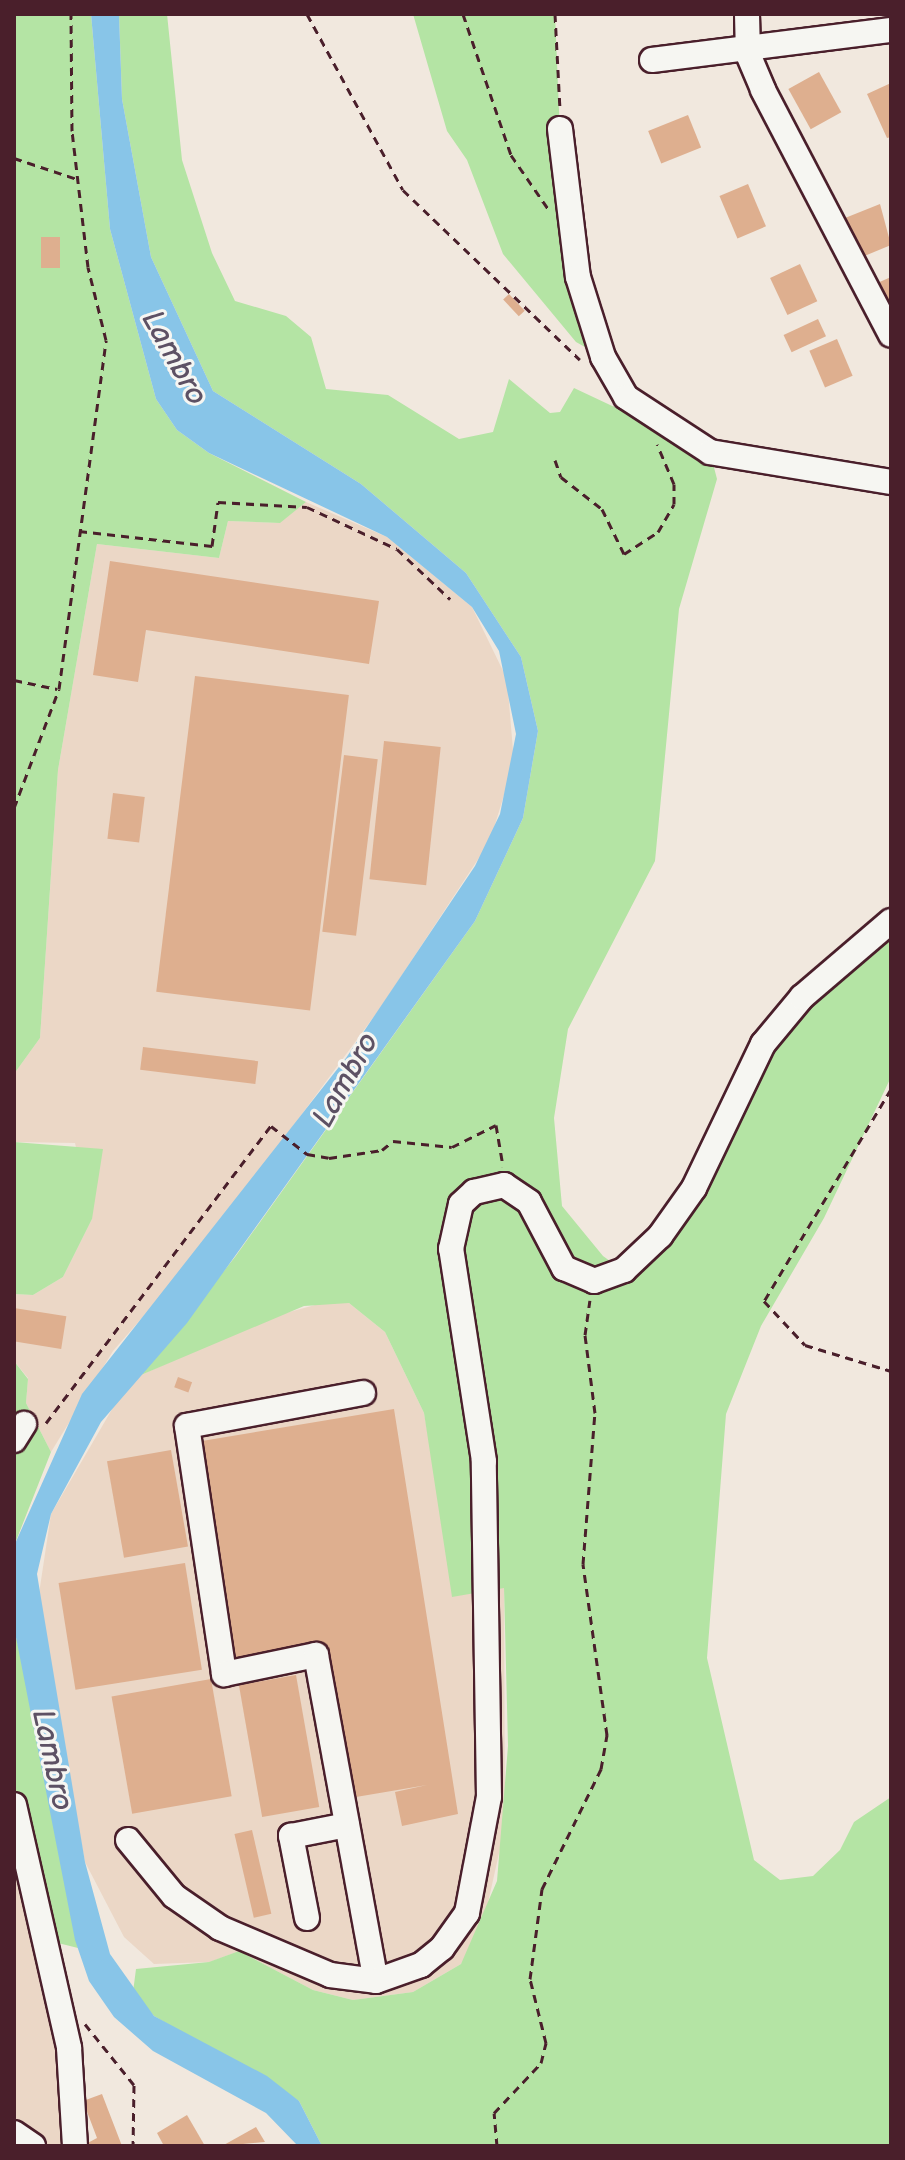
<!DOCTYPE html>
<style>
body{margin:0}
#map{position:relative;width:905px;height:2160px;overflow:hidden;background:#f1e8de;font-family:"Balsamiq Sans",sans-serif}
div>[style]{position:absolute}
.built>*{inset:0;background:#ebd7c6}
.green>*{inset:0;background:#b4e4a4}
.water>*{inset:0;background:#88c5e8}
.building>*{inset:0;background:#deaf8f;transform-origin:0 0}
.path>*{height:3px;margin-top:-1.5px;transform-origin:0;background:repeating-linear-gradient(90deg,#4a1f2b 0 8px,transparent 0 14px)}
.roads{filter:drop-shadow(2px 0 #4a1f2b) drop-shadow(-2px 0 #4a1f2b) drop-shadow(0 2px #4a1f2b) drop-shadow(0 -2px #4a1f2b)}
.minor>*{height:24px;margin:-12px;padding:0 12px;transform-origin:12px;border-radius:12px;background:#f6f6f2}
span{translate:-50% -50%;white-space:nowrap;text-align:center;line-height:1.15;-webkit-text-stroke:6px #f6f6f2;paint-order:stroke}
.water-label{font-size:30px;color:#5d5164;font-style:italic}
.frame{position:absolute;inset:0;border:16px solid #4a1f2b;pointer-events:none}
</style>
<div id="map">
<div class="built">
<i style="clip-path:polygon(306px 502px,387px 537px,472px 607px,507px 679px,514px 762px,490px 841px,381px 1007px,203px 1248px,113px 1351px,51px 1452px,26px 1403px,28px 1378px,14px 1361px,14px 1294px,33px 1295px,63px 1277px,92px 1219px,75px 1143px,14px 1142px,14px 1074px,40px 1038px,58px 770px,97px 544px,219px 558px,228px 521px,279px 523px)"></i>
<i style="clip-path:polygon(326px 1302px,349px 1303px,385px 1332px,424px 1413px,435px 1474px,504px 1588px,505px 1826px,482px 1930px,461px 1964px,413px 1992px,353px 2000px,313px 1990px,239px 1951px,210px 1962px,154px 1964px,124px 1937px,85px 1862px,37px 1607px,51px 1514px,118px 1399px,141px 1375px,271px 1317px)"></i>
<i style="clip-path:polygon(14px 1836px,20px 1837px,75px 2146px,14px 2146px)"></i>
</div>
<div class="green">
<i style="clip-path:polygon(14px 14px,91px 14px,110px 229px,156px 399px,177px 430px,209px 453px,306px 502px,280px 523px,228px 521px,219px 558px,97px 544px,58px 770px,40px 1038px,14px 1074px)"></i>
<i style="clip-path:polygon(119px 14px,167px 14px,182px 160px,212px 253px,235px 301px,286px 316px,311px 337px,326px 389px,388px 395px,459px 439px,493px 432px,509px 379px,550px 413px,560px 412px,574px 388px,710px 452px,717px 479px,679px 609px,655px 861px,568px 1029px,554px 1118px,562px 1206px,603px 1256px,614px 1264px,660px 1236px,763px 1044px,891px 921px,891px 1077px,824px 1218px,761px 1326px,726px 1414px,707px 1658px,754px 1860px,780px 1880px,813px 1876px,840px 1850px,854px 1822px,891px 1797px,891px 2146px,322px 2146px,299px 2101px,154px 2016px,133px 1992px,136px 1969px,209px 1962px,239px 1951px,313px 1990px,353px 2000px,413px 1992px,461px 1964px,497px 1881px,508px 1746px,504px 1588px,452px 1597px,424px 1413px,385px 1332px,349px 1303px,304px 1306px,141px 1375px,235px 1257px,475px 921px,523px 818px,538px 731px,521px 657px,466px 573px,361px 484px,213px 391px,151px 257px,122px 99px)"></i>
<i style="clip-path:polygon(413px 14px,555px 14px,560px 134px,603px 357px,576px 342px,503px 254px,467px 160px,447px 131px)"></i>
<i style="clip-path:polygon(14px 1142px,103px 1149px,92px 1219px,63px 1277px,33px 1295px,14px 1294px)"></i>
<i style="clip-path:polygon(14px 1361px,28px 1379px,26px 1403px,51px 1452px,14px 1546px)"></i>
<i style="clip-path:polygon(14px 1627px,38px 1734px,78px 1948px,50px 1941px,14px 1836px)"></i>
</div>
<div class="water">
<i style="clip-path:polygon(91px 14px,119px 14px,122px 99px,151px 257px,213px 391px,361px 484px,466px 573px,521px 657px,538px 731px,523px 818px,475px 921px,187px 1323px,101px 1422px,51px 1514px,37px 1574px,85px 1862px,110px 1954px,154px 2016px,267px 2076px,299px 2101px,322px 2146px,298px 2146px,266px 2113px,153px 2051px,114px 2017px,89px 1981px,75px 1940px,14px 1627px,14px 1546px,82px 1394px,346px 1058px,475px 866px,500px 814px,516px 734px,499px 651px,472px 607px,387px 537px,209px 453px,177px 430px,156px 399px,110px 229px)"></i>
</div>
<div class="building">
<i style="left:819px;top:72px;width:46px;height:35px;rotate:61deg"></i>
<i style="clip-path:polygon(891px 83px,891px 137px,887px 138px,867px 94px)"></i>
<i style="left:688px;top:115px;width:35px;height:43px;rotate:68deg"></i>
<i style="left:748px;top:184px;width:46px;height:31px;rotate:67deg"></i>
<i style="clip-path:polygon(880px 204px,891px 245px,862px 257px,845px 218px)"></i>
<i style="left:41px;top:237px;width:19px;height:31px"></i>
<i style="left:800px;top:264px;width:41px;height:33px;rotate:65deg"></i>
<i style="clip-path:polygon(891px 277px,891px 314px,875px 284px)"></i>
<i style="left:509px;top:294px;width:23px;height:8px;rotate:47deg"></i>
<i style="left:818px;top:319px;width:19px;height:38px;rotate:65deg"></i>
<i style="left:837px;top:339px;width:40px;height:30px;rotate:67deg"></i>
<i style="clip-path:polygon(110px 561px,379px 601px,369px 664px,146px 630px,138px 682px,93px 675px)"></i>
<i style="left:195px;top:676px;width:155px;height:318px;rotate:7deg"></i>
<i style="left:384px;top:741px;width:57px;height:139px;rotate:6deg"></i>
<i style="left:344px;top:755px;width:34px;height:178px;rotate:7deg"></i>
<i style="left:113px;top:793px;width:32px;height:46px;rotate:7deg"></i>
<i style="left:143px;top:1047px;width:116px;height:23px;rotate:7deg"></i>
<i style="left:14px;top:1308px;width:53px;height:33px;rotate:9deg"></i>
<i style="left:178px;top:1377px;width:15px;height:11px;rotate:20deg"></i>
<i style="clip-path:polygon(394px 1409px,458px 1814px,402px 1826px,395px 1792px,427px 1785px,350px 1798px,325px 1645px,233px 1661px,196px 1442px)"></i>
<i style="left:171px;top:1450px;width:98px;height:65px;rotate:80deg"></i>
<i style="left:185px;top:1563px;width:108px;height:128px;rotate:81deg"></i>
<i style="left:296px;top:1675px;width:134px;height:58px;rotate:80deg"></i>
<i style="left:211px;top:1679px;width:119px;height:101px;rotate:80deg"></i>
<i style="left:252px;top:1830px;width:86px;height:18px;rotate:77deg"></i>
<i style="clip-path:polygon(102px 2094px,122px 2146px,82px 2146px,97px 2138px,83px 2101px)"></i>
<i style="clip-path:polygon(187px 2115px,205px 2146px,164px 2146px,157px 2133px)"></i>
<i style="clip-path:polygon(256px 2127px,265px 2142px,222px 2146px)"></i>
</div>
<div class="path">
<i style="left:307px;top:14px;width:200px;rotate:61.4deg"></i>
<i style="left:403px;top:190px;width:245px;rotate:43.8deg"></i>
<i style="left:463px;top:14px;width:149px;rotate:71.2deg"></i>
<i style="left:511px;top:155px;width:67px;rotate:55.4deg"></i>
<i style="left:555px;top:14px;width:95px;rotate:87deg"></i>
<i style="left:14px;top:158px;width:66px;rotate:18.4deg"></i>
<i style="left:555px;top:460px;width:18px;rotate:71deg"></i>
<i style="left:561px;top:477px;width:52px;rotate:38deg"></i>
<i style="left:602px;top:509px;width:50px;rotate:63.9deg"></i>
<i style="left:624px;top:554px;width:40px;rotate:-32.9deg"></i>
<i style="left:658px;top:532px;width:32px;rotate:-60deg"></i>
<i style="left:674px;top:504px;width:20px;rotate:-90deg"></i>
<i style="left:674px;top:484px;width:43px;rotate:-113deg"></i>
<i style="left:79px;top:531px;width:134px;rotate:6.4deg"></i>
<i style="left:212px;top:546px;width:44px;rotate:-82.2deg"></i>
<i style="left:218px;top:502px;width:89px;rotate:3.2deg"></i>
<i style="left:307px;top:507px;width:99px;rotate:25deg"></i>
<i style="left:397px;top:549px;width:73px;rotate:43.3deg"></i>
<i style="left:14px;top:680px;width:44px;rotate:11.8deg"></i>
<i style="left:14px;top:808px;width:127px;rotate:-69.3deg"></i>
<i style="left:59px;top:689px;width:352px;rotate:-82.3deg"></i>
<i style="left:106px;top:340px;width:75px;rotate:-103.9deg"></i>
<i style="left:88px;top:267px;width:137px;rotate:-96.7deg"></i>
<i style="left:72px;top:131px;width:117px;rotate:-90.5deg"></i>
<i style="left:891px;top:1089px;width:247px;rotate:120.9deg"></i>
<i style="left:764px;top:1301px;width:60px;rotate:47deg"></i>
<i style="left:805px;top:1345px;width:90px;rotate:16.8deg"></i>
<i style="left:46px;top:1423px;width:373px;rotate:-52.9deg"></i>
<i style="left:271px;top:1126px;width:46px;rotate:37.9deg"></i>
<i style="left:307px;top:1154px;width:22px;rotate:10deg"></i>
<i style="left:329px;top:1158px;width:54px;rotate:-8.6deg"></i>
<i style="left:382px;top:1150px;width:14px;rotate:-39deg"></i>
<i style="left:393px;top:1141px;width:59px;rotate:5.8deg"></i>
<i style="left:452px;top:1147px;width:49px;rotate:-26.6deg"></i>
<i style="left:496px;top:1125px;width:42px;rotate:80.3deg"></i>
<i style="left:85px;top:2024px;width:78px;rotate:51.2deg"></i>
<i style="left:134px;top:2085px;width:61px;rotate:90.9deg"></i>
<i style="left:497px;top:2146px;width:33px;rotate:-95deg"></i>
<i style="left:494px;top:2113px;width:69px;rotate:-46.8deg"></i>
<i style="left:541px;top:2063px;width:21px;rotate:-76deg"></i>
<i style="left:546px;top:2043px;width:66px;rotate:-104deg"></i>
<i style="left:530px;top:1979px;width:91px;rotate:-82.4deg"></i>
<i style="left:542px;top:1889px;width:134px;rotate:-63.8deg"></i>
<i style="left:601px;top:1769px;width:35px;rotate:-80deg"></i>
<i style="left:607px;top:1735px;width:173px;rotate:-98deg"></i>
<i style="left:583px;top:1564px;width:151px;rotate:-85.5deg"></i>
<i style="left:595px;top:1413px;width:79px;rotate:-97.3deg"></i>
<i style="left:585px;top:1335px;width:35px;rotate:-82deg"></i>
</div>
<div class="roads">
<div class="minor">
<i style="left:747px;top:14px;width:40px;rotate:88.6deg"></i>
<i style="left:748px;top:54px;width:39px;rotate:67deg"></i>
<i style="left:763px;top:90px;width:276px;rotate:62.4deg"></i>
<i style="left:652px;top:60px;width:241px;rotate:-7.2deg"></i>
<i style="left:560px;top:129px;width:149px;rotate:83.1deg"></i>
<i style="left:578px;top:277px;width:84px;rotate:72.6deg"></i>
<i style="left:603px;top:357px;width:46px;rotate:60.1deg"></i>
<i style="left:626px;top:397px;width:100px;rotate:33.2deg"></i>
<i style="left:710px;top:452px;width:183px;rotate:9.4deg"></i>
<i style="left:363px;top:1393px;width:179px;rotate:169.4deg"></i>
<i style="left:187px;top:1426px;width:251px;rotate:81.5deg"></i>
<i style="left:224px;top:1674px;width:94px;rotate:-11.7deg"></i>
<i style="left:316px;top:1655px;width:331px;rotate:79.6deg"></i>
<i style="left:14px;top:1440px;width:19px;rotate:-58deg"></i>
<i style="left:14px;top:1805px;width:249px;rotate:77.2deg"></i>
<i style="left:69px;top:2048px;width:98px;rotate:86.5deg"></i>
<i style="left:128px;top:1840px;width:72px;rotate:50.6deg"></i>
<i style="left:174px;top:1896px;width:56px;rotate:34.8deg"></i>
<i style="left:220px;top:1928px;width:120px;rotate:23.1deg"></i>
<i style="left:330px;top:1975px;width:46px;rotate:7.4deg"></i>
<i style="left:376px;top:1981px;width:48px;rotate:-19.6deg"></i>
<i style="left:421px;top:1965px;width:27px;rotate:-39deg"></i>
<i style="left:442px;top:1948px;width:43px;rotate:-54.5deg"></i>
<i style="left:467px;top:1913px;width:118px;rotate:-79.3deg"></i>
<i style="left:489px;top:1797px;width:336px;rotate:-90.9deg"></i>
<i style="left:484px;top:1461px;width:215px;rotate:-98.8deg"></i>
<i style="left:451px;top:1249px;width:46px;rotate:-77.5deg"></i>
<i style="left:461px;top:1204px;width:18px;rotate:-43deg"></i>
<i style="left:474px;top:1192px;width:31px;rotate:-13deg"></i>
<i style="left:504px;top:1185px;width:30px;rotate:34deg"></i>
<i style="left:529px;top:1202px;width:75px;rotate:62.1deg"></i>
<i style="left:564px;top:1268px;width:33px;rotate:23deg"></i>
<i style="left:594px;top:1281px;width:32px;rotate:-20deg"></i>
<i style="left:624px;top:1270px;width:50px;rotate:-43.4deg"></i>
<i style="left:660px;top:1236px;width:59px;rotate:-54.7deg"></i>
<i style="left:694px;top:1188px;width:160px;rotate:-64.4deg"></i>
<i style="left:763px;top:1044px;width:61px;rotate:-50.3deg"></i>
<i style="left:802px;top:997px;width:117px;rotate:-40.5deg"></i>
<i style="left:307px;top:1918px;width:84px;rotate:-101deg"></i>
<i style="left:291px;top:1836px;width:57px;rotate:-11.1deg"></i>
<i style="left:14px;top:2133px;width:23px;rotate:34deg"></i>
</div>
</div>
<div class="water-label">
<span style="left:174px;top:358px;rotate:61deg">Lambro</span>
<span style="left:346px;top:1080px;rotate:-61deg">Lambro</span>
<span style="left:52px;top:1760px;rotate:78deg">Lambro</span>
</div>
<div class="frame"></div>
</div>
